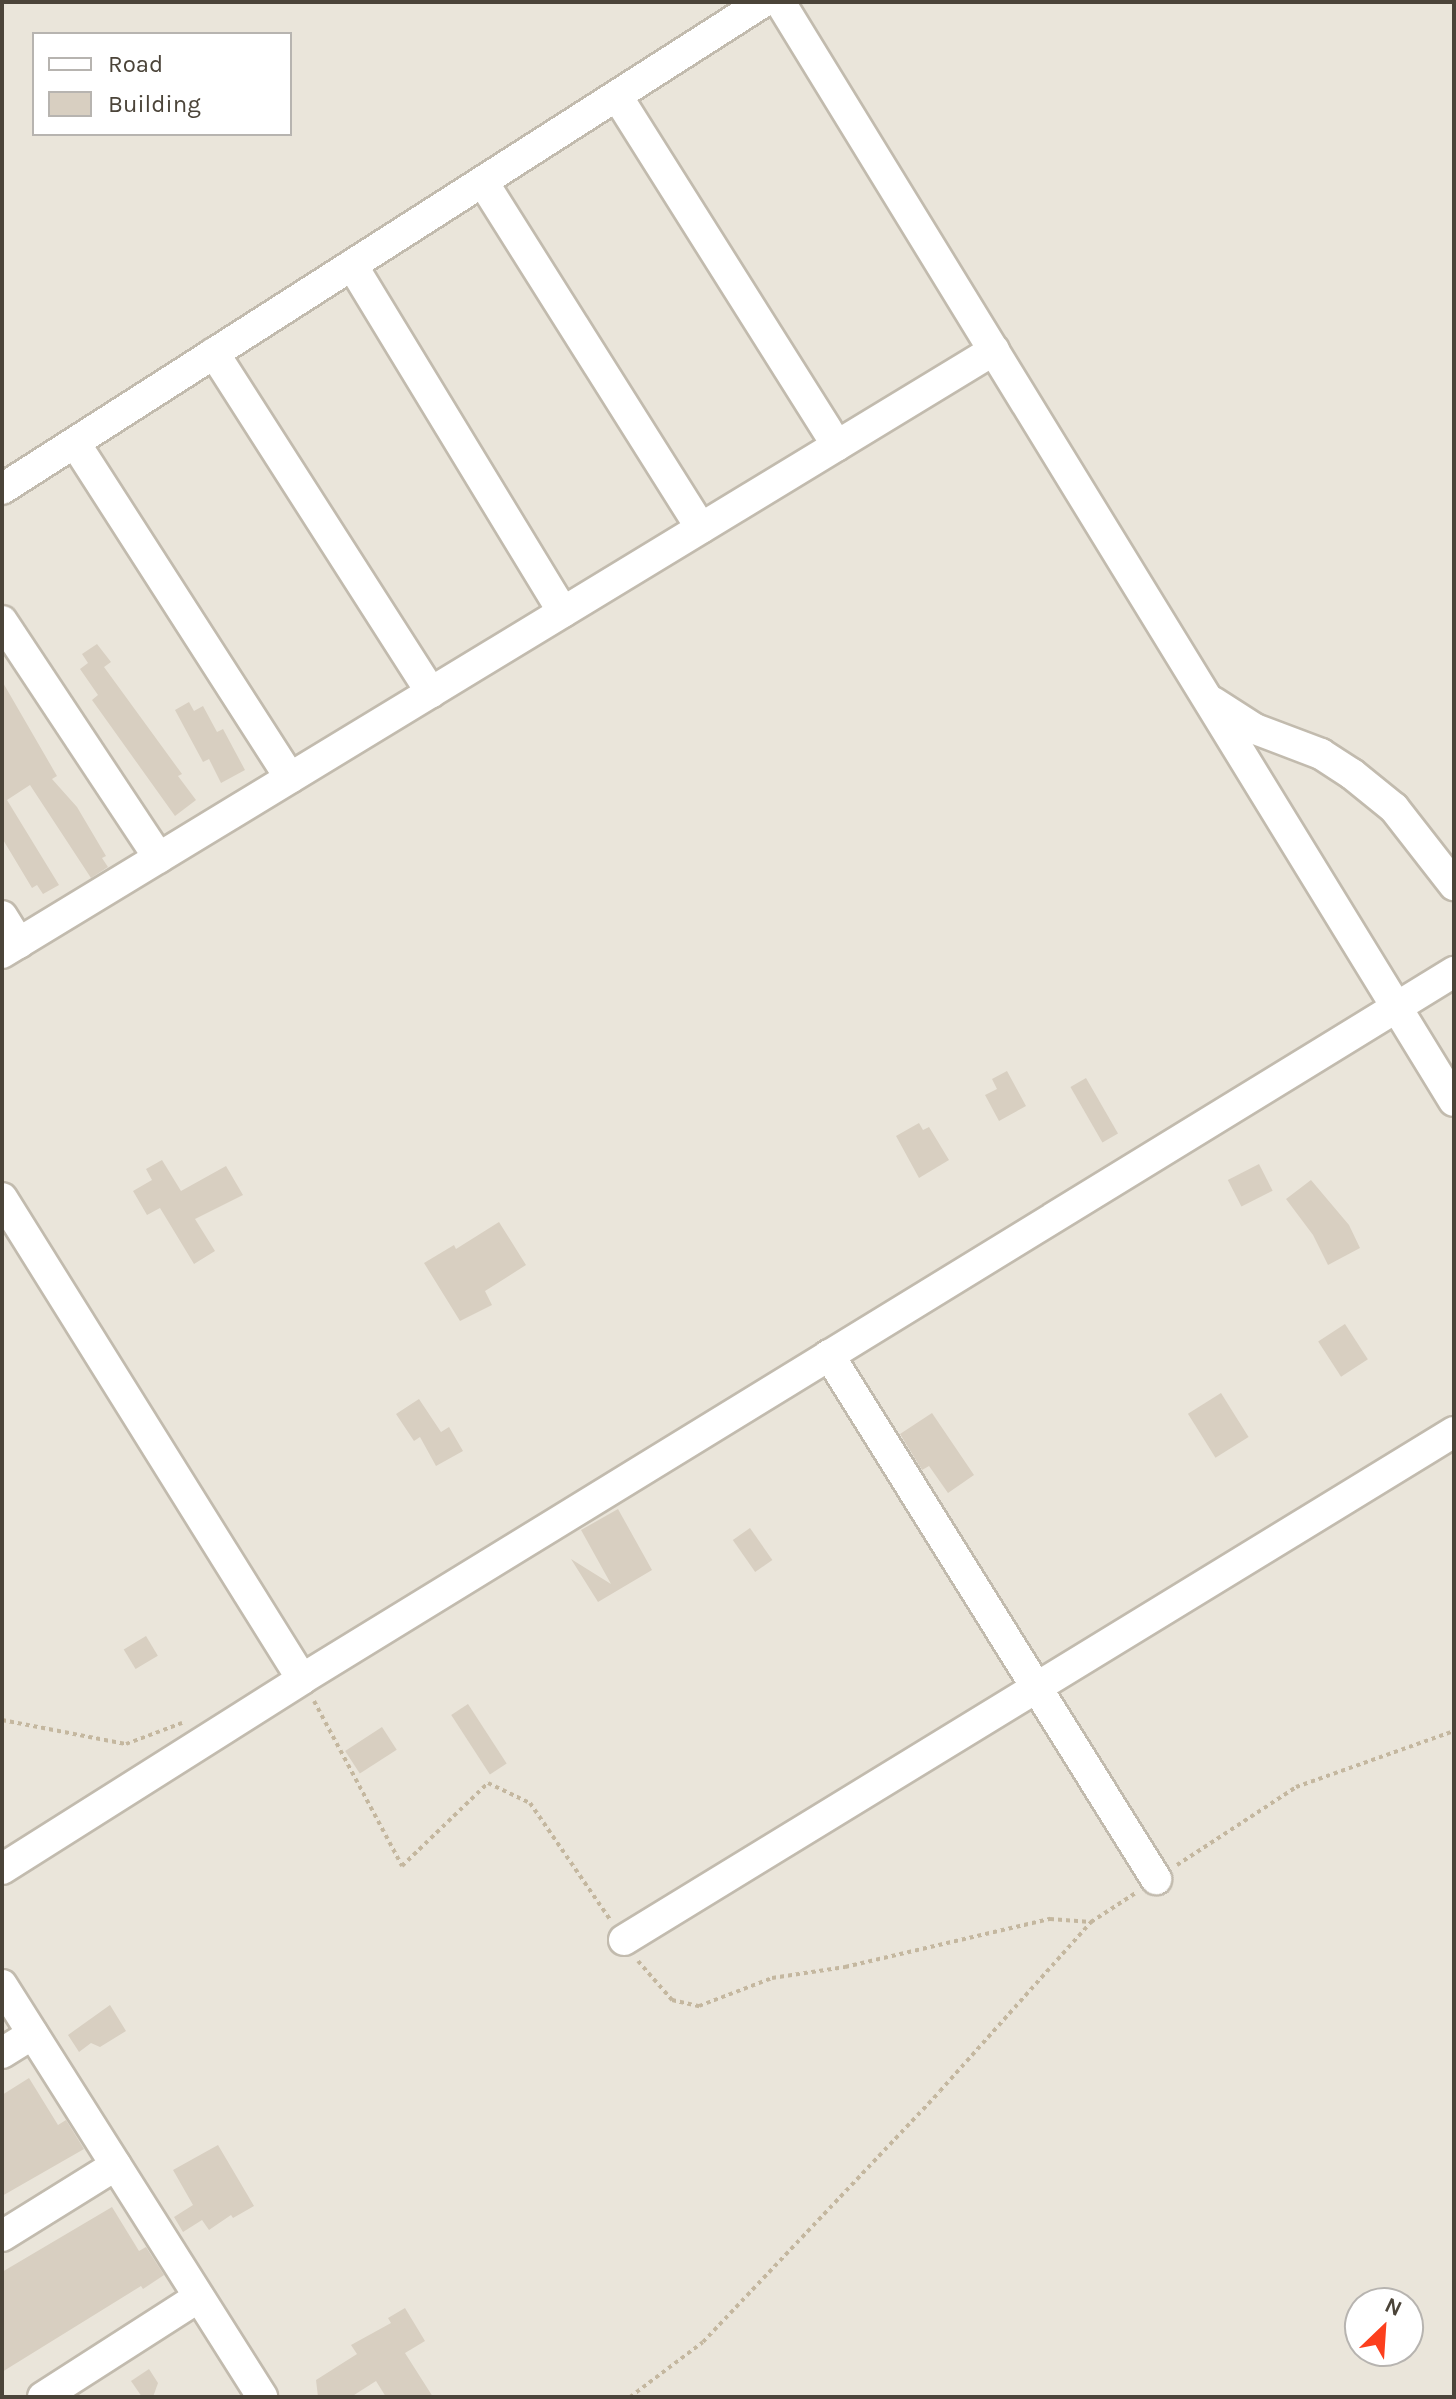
<!DOCTYPE html>
<style>
body{margin:0}
#map{position:relative;width:1456px;height:2399px;overflow:hidden;background:#f6f3ec;font-family:Karla,sans-serif}
div>[style]{position:absolute}
.residential>*{inset:0;background:#eae5da}
.building>*{inset:0;background:#d8cfc1;transform-origin:0 0}
.path>*{height:4px;margin-top:-2px;transform-origin:0;background:repeating-linear-gradient(90deg,#c4b79f 0 4px,transparent 0 8px)}
.roads{filter:drop-shadow(2px 0 #c2bbae) drop-shadow(-2px 0 #c2bbae) drop-shadow(0 2px #c2bbae) drop-shadow(0 -2px #c2bbae)}
.minor>*{height:30px;margin:-15px;padding:0 15px;transform-origin:15px;border-radius:15px;background:#fff}
span{translate:-50% -50%;white-space:nowrap;text-align:center;line-height:1.15;-webkit-text-stroke:6px #fff;paint-order:stroke}
.frame{position:absolute;inset:0;border:4px solid #4b4439;pointer-events:none}
.legend{position:absolute;left:32px;top:32px;width:260px;height:104px;box-sizing:border-box;background:#fff;border:2px solid #b7b4b0;margin:0;padding:10px 14px;list-style:none;font-size:24px;color:#4b4439}
.legend li{display:flex;align-items:center;gap:16px;height:40px}
.legend b{width:40px;border:2px solid #b7b4b0}
.north{position:absolute;left:1344px;top:2287px;width:80px;height:80px;box-sizing:border-box;background:#fff;border:2px solid #b7b4b0;border-radius:50%;rotate:25deg;font-size:22px;font-weight:700;line-height:32px;text-align:center;color:#4b4439}
.north::after{content:'';display:block;margin:auto;width:28px;height:36px;background:#fc3f1d;clip-path:polygon(50% 0,100% 100%,50% 72%,0 100%)}
</style>
<div id="map">
<div class="residential">
<i style="clip-path:polygon(evenodd,2px 2px,1454px 2px,1454px 2397px,2px 2397px,2px 2px,34px 34px,290px 34px,290px 134px,34px 134px,34px 34px,2px 2px,1360px 2303px,1408px 2303px,1408px 2351px,1360px 2351px,1360px 2303px)"></i>
</div>
<div class="building">
<i style="clip-path:polygon(97px 644px,111px 662px,104px 667px,182px 774px,178px 776px,196px 800px,175px 816px,92px 700px,98px 695px,80px 669px,88px 663px,82px 654px)"></i>
<i style="clip-path:polygon(2px 681px,57px 776px,52px 779px,77px 807px,106px 856px,102px 858px,108px 867px,91px 878px,30px 785px,7px 800px,59px 885px,43px 894px,37px 885px,32px 888px,2px 838px)"></i>
<i style="clip-path:polygon(189px 702px,194px 711px,203px 706px,217px 732px,223px 729px,245px 770px,221px 783px,209px 759px,203px 762px,175px 710px)"></i>
<i style="clip-path:polygon(1007px 1071px,1026px 1106px,999px 1121px,985px 1095px,997px 1089px,992px 1079px)"></i>
<i style="left:1086px;top:1078px;width:64px;height:18px;rotate:60deg"></i>
<i style="clip-path:polygon(919px 1123px,923px 1130px,929px 1127px,949px 1160px,919px 1178px,896px 1136px)"></i>
<i style="clip-path:polygon(162px 1160px,181px 1191px,226px 1166px,243px 1195px,195px 1219px,215px 1251px,194px 1264px,160px 1208px,147px 1215px,133px 1191px,152px 1180px,146px 1169px)"></i>
<i style="left:1259px;top:1164px;width:30px;height:35px;rotate:63deg"></i>
<i style="clip-path:polygon(1311px 1180px,1349px 1225px,1360px 1248px,1328px 1265px,1313px 1235px,1286px 1199px)"></i>
<i style="clip-path:polygon(499px 1222px,526px 1265px,485px 1291px,492px 1305px,460px 1321px,424px 1263px,454px 1245px,456px 1249px)"></i>
<i style="left:1345px;top:1324px;width:42px;height:32px;rotate:57deg"></i>
<i style="left:1221px;top:1393px;width:52px;height:39px;rotate:58deg"></i>
<i style="clip-path:polygon(419px 1399px,441px 1432px,449px 1427px,463px 1451px,436px 1466px,420px 1437px,414px 1441px,396px 1414px)"></i>
<i style="clip-path:polygon(932px 1413px,974px 1475px,948px 1493px,929px 1466px,922px 1470px,900px 1434px)"></i>
<i style="clip-path:polygon(618px 1509px,652px 1570px,598px 1602px,571px 1559px,611px 1584px,581px 1530px)"></i>
<i style="left:750px;top:1528px;width:39px;height:21px;rotate:55deg"></i>
<i style="left:146px;top:1636px;width:23px;height:26px;rotate:59deg"></i>
<i style="left:468px;top:1704px;width:71px;height:20px;rotate:57deg"></i>
<i style="left:382px;top:1727px;width:27px;height:44px;rotate:57deg"></i>
<i style="clip-path:polygon(110px 2005px,126px 2031px,100px 2047px,91px 2043px,79px 2052px,68px 2035px)"></i>
<i style="clip-path:polygon(29px 2078px,58px 2125px,66px 2120px,84px 2149px,2px 2196px,2px 2095px)"></i>
<i style="clip-path:polygon(218px 2145px,254px 2206px,233px 2218px,231px 2215px,209px 2230px,202px 2220px,183px 2232px,174px 2217px,193px 2205px,173px 2170px)"></i>
<i style="clip-path:polygon(112px 2207px,139px 2251px,146px 2247px,164px 2275px,143px 2289px,141px 2286px,2px 2372px,2px 2272px)"></i>
<i style="clip-path:polygon(405px 2308px,425px 2341px,405px 2353px,433px 2397px,386px 2397px,376px 2381px,351px 2397px,318px 2397px,316px 2380px,357px 2354px,351px 2345px,391px 2323px,388px 2318px)"></i>
<i style="clip-path:polygon(149px 2369px,158px 2383px,153px 2397px,142px 2397px,131px 2381px)"></i>
</div>
<div class="path">
<i style="left:314px;top:1701px;width:187px;rotate:61.9deg"></i>
<i style="left:402px;top:1866px;width:120px;rotate:-44deg"></i>
<i style="left:488px;top:1783px;width:47px;rotate:25.5deg"></i>
<i style="left:530px;top:1803px;width:143px;rotate:55.5deg"></i>
<i style="left:2px;top:1720px;width:126px;rotate:11deg"></i>
<i style="left:126px;top:1744px;width:60px;rotate:-20.6deg"></i>
<i style="left:1177px;top:1865px;width:142px;rotate:-33.2deg"></i>
<i style="left:1296px;top:1787px;width:168px;rotate:-19.5deg"></i>
<i style="left:638px;top:1961px;width:52px;rotate:48.9deg"></i>
<i style="left:672px;top:2000px;width:28px;rotate:13deg"></i>
<i style="left:699px;top:2006px;width:78px;rotate:-21deg"></i>
<i style="left:772px;top:1978px;width:74px;rotate:-8.6deg"></i>
<i style="left:845px;top:1967px;width:211px;rotate:-13.2deg"></i>
<i style="left:1050px;top:1919px;width:41px;rotate:4.2deg"></i>
<i style="left:630px;top:2397px;width:91px;rotate:-37deg"></i>
<i style="left:703px;top:2342px;width:345px;rotate:-46.6deg"></i>
<i style="left:940px;top:2091px;width:227px;rotate:-48.2deg"></i>
<i style="left:1091px;top:1922px;width:55px;rotate:-33.1deg"></i>
</div>
<div class="roads">
<div class="minor">
<i style="left:780px;top:2px;width:1289px;rotate:58.48deg"></i>
<i style="left:617px;top:96px;width:413px;rotate:57.8deg"></i>
<i style="left:483px;top:182px;width:409px;rotate:57.8deg"></i>
<i style="left:352px;top:265px;width:406px;rotate:58.7deg"></i>
<i style="left:214px;top:353px;width:403px;rotate:57.4deg"></i>
<i style="left:75px;top:443px;width:398px;rotate:57.3deg"></i>
<i style="left:2px;top:489px;width:903px;rotate:-32.62deg"></i>
<i style="left:2px;top:621px;width:284px;rotate:56.5deg"></i>
<i style="left:1213px;top:702px;width:50px;rotate:32.7deg"></i>
<i style="left:1255px;top:729px;width:71px;rotate:20.7deg"></i>
<i style="left:1321px;top:754px;width:37px;rotate:33deg"></i>
<i style="left:1352px;top:774px;width:54px;rotate:39deg"></i>
<i style="left:1394px;top:808px;width:98px;rotate:52.1deg"></i>
<i style="left:2px;top:916px;width:32px;rotate:58deg"></i>
<i style="left:2px;top:953px;width:1161px;rotate:-31.29deg"></i>
<i style="left:2px;top:1198px;width:567px;rotate:58.05deg"></i>
<i style="left:829px;top:1355px;width:618px;rotate:58.03deg"></i>
<i style="left:2px;top:1869px;width:355px;rotate:-32.3deg"></i>
<i style="left:302px;top:1679px;width:1352px;rotate:-31.54deg"></i>
<i style="left:624px;top:1940px;width:973px;rotate:-31.47deg"></i>
<i style="left:2px;top:1985px;width:487px;rotate:57.7deg"></i>
<i style="left:2px;top:2053px;width:36px;rotate:-32deg"></i>
<i style="left:2px;top:2236px;width:134px;rotate:-31.9deg"></i>
<i style="left:43px;top:2397px;width:185px;rotate:-32.7deg"></i>
</div>
</div>
<div class="frame"></div>
<ul class="legend">
<li><b style="height:10px;background:#fff"></b>Road</li>
<li><b style="height:22px;background:#d8cfc1"></b>Building</li>
</ul>
<div class="north">N</div>
</div>
